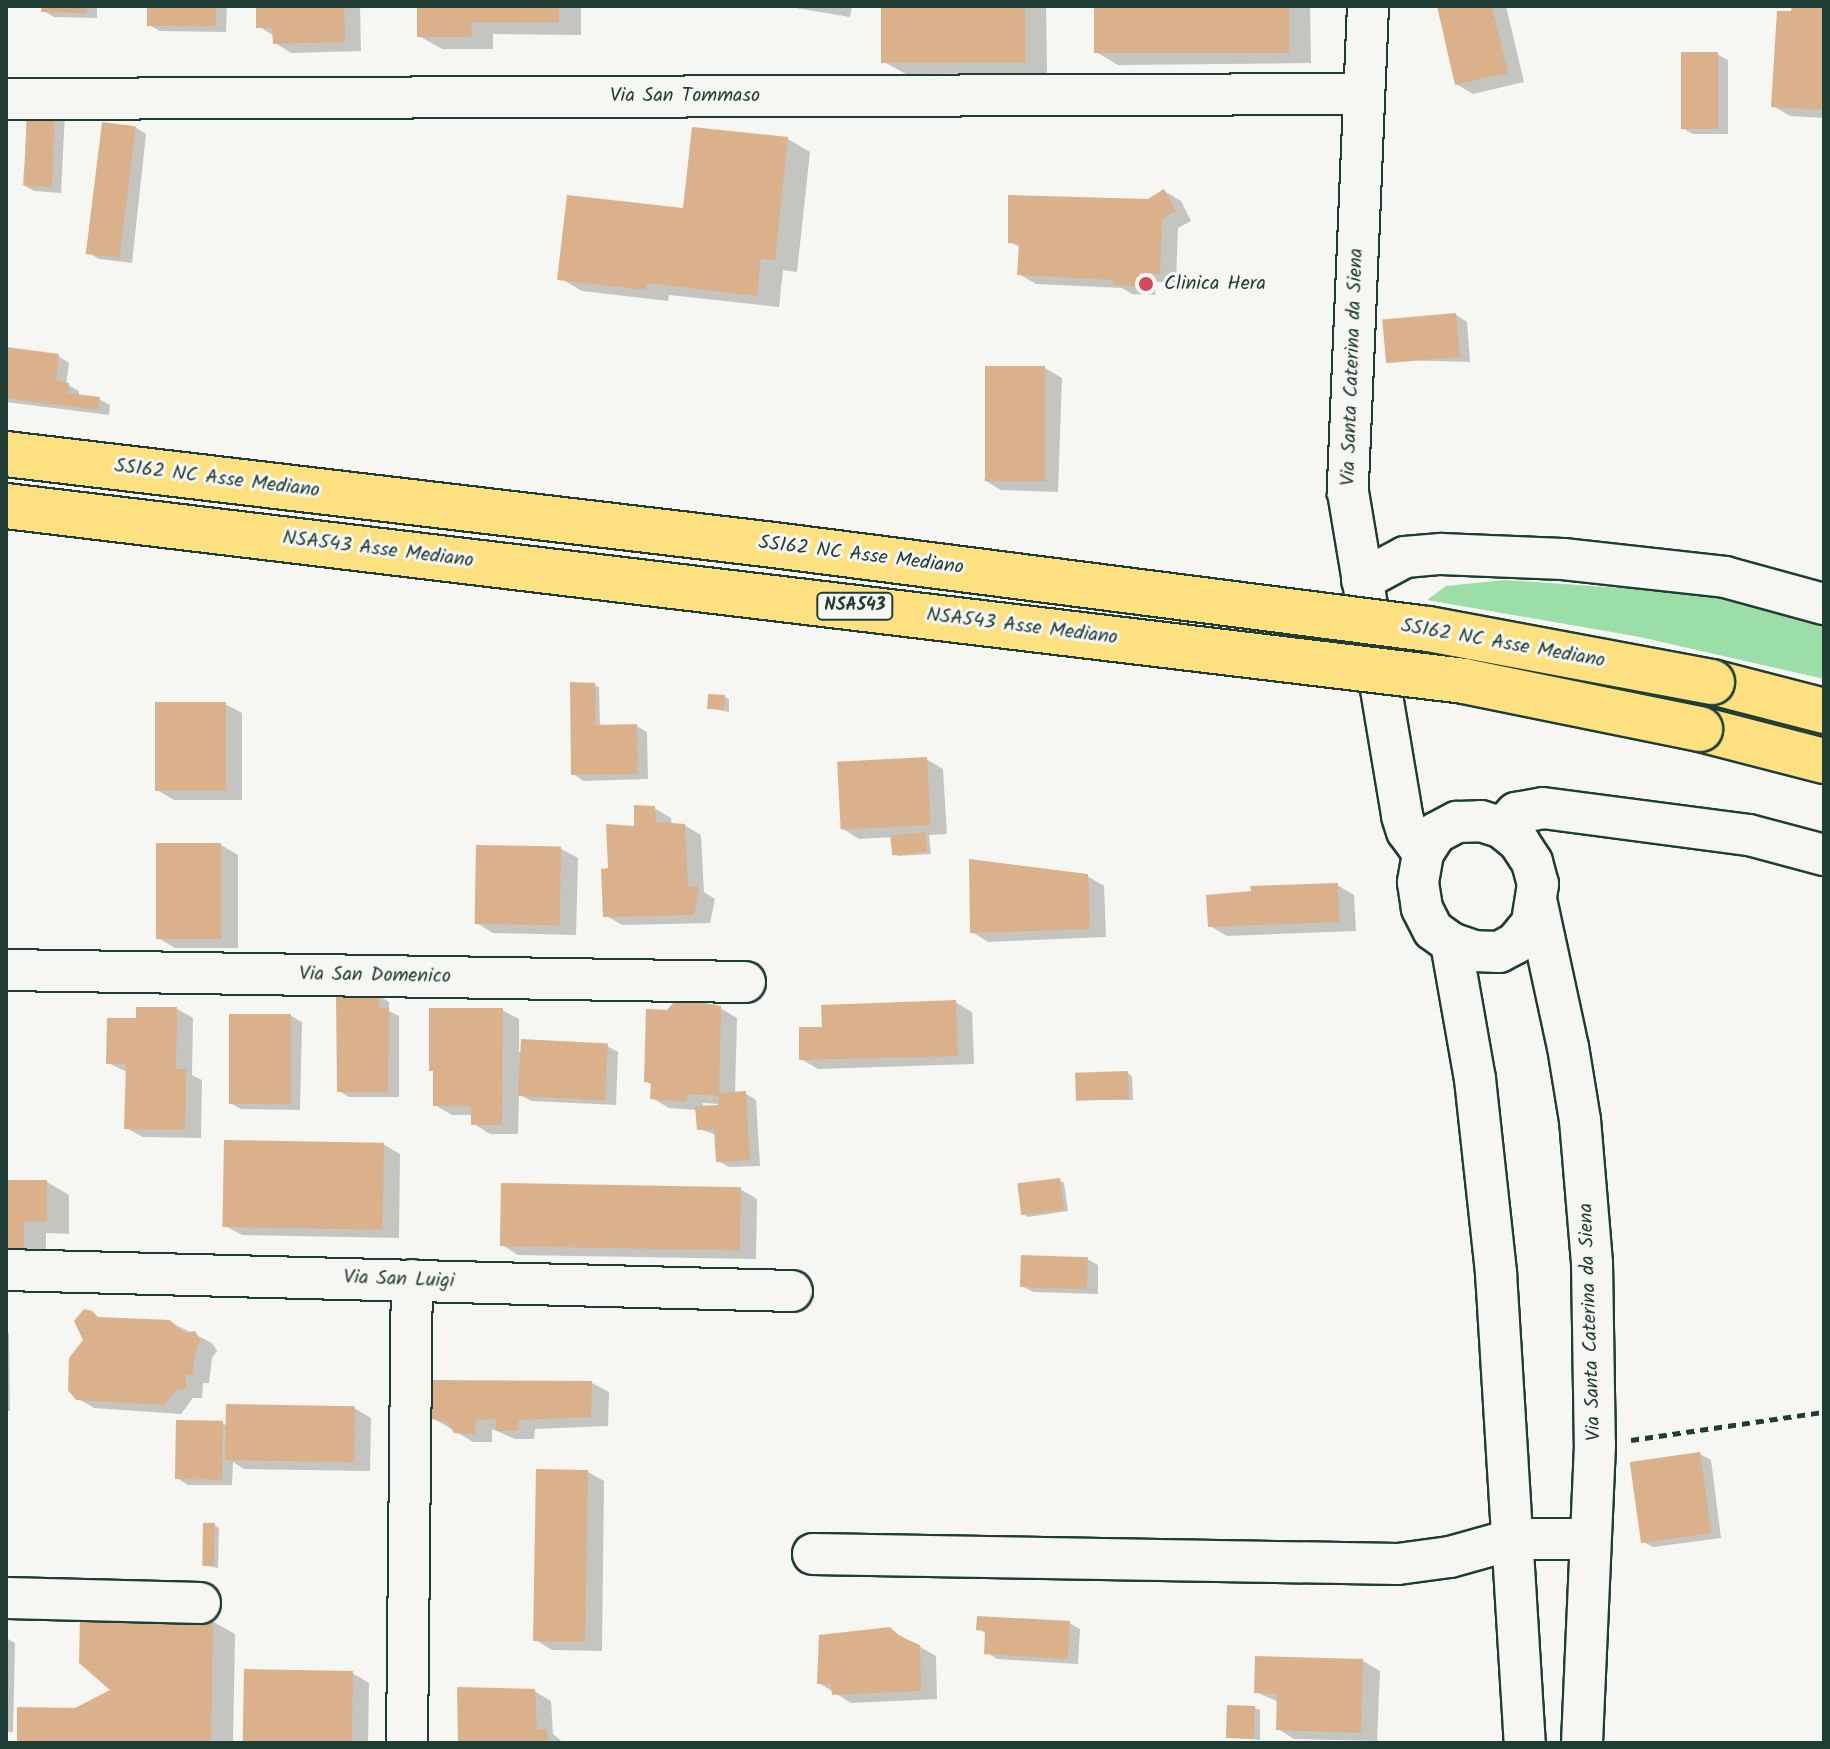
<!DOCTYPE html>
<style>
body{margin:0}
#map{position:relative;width:1830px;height:1749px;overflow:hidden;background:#f6f6f2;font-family:Kalam,sans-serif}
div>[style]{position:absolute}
.green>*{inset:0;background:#9cdea8}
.shadow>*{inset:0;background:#0003}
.building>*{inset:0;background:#dbb18c;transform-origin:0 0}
.path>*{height:5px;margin-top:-2.5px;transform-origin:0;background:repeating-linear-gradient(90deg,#1f3d34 0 8px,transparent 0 14px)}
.roads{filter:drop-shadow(2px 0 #1f3d34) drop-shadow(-2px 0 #1f3d34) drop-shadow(0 2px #1f3d34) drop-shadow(0 -2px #1f3d34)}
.minor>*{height:40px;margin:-20px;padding:0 20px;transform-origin:20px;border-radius:20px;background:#f6f6f2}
.trunk>*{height:44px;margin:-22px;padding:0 22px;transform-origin:22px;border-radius:22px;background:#fde080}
.bridges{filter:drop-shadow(2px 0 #1f3d34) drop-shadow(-2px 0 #1f3d34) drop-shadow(0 2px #1f3d34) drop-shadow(0 -2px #1f3d34)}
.trunk-bridge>*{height:44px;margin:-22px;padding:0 22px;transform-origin:22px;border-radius:22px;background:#fde080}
.dots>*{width:22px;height:22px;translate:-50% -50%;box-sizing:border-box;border:4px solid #f6f6f2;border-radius:50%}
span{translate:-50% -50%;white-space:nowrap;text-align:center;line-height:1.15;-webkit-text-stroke:6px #f6f6f2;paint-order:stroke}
.shield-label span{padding:2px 6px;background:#f6f6f2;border:2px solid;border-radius:6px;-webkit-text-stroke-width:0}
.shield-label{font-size:18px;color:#1f3d34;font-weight:700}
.street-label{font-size:20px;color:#1f3d34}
.poi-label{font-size:20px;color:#1f3d34}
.left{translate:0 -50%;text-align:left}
.frame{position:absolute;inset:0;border:8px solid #1f3d34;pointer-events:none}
</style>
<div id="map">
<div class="green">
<i style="clip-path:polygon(1505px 580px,1620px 588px,1624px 582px,1724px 597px,1824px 623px,1824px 679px,1640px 637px,1427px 600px,1446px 586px)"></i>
</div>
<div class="shadow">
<i style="clip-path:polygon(44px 6px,97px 6px,97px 18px,54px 17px,44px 11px)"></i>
<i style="clip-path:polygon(149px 6px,227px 6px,226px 32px,160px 31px,149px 25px)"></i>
<i style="clip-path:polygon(258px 6px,360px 6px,361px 51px,291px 53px,275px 43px,274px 36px,258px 26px)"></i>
<i style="clip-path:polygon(420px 6px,581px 6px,581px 35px,493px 34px,493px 49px,442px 49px,419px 36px)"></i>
<i style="clip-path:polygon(784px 6px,852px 6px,850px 17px)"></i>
<i style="clip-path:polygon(883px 6px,1046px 6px,1047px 73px,906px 74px,884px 62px)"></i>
<i style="clip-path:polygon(1096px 6px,1310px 6px,1311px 63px,1118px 65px,1096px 52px)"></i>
<i style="clip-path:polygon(1439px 6px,1506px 6px,1524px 82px,1473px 94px,1456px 84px)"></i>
<i style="clip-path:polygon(1794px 6px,1824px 6px,1824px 118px,1790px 116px,1773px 106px)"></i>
<i style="clip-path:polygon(1717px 54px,1728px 60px,1728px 134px,1693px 134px,1682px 128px)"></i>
<i style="clip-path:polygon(28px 107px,65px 114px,61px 193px,34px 191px,23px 185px)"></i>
<i style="clip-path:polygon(135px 127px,146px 134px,132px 263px,99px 259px,89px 253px)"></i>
<i style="clip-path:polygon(788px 139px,810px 152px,797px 272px,783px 270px,779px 307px,669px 295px,668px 301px,582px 291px,560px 278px,685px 211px)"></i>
<i style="clip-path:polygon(1164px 191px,1181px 201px,1191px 221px,1178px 228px,1176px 282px,1156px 282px,1155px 295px,1132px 294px,1122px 288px,1036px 284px,1019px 274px,1021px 248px,1010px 242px,1149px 201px)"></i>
<i style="clip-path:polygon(1456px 315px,1467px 322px,1470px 362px,1394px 360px,1384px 354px)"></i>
<i style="clip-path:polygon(6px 350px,58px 356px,69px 363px,66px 384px,79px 391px,79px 396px,99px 399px,110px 405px,109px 415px,6px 402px)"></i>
<i style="clip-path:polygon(1045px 368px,1062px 378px,1058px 492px,1001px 490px,984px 480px)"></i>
<i style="clip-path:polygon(594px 685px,599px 687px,600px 727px,637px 726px,647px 732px,648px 779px,584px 781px,573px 774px)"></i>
<i style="clip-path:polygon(724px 697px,729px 699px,729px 712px,709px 708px)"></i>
<i style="clip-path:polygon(225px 704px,242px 713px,242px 800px,174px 800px,157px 790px)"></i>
<i style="clip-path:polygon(926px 759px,943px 769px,947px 834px,929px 835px,931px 854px,898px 856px,893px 853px,892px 837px,859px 839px,843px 829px)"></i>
<i style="clip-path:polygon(654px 808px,671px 818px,672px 825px,684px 825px,701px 835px,704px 892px,715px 899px,710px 923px,622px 925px,605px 915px,636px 828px)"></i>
<i style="clip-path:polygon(221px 845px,238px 855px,238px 948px,175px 948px,158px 938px)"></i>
<i style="clip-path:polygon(561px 849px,578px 858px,576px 935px,493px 933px,477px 923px)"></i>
<i style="clip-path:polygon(1087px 876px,1104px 886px,1106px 937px,988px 942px,972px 932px)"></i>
<i style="clip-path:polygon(1337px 885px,1354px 895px,1356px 931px,1227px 936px,1210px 926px)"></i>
<i style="clip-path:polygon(378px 995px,389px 1002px,389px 1011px,399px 1016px,399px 1097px,349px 1097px,339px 1091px)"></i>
<i style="clip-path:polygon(955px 1002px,972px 1012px,974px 1064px,818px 1069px,801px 1059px)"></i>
<i style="clip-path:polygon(evenodd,720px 1008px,737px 1018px,735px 1094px,745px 1093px,756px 1100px,760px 1166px,729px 1167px,718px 1161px,716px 1135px,699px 1129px,697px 1110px,669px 1108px,652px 1098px,652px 1085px,646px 1081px,720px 1008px,703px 1103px,719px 1104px,719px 1107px,703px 1108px,703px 1103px)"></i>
<i style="clip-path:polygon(177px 1009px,193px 1018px,192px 1075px,202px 1080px,201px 1138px,143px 1137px,126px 1128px,127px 1072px,108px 1063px,138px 1020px)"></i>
<i style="clip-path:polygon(502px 1010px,519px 1019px,519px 1052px,607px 1046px,618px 1052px,616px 1105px,531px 1101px,519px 1094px,518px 1134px,490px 1134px,474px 1124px,473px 1115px,452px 1115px,435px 1105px)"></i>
<i style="clip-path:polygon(291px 1016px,302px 1022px,300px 1110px,241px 1109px,230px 1103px)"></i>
<i style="clip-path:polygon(1127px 1073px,1132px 1076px,1133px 1100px,1078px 1100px)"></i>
<i style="clip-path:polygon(383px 1144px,400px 1154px,399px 1238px,242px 1235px,225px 1226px)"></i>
<i style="clip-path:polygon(1059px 1180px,1064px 1183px,1068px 1211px,1028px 1217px,1023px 1214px)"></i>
<i style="clip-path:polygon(6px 1182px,47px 1182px,69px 1195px,69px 1234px,46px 1233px,46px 1259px,6px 1259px)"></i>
<i style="clip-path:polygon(740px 1189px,757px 1199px,756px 1259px,518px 1255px,502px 1245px)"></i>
<i style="clip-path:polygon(1087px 1259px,1098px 1265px,1098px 1294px,1033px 1292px,1022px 1286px)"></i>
<i style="clip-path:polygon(91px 1313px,103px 1320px,170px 1322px,212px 1343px,217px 1351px,212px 1358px,209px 1383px,203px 1383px,202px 1398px,193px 1398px,181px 1414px,94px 1408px,77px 1398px)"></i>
<i style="clip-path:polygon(6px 1332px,9px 1333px,10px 1411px,6px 1411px)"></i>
<i style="clip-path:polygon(434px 1382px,592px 1383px,609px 1392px,608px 1426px,535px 1429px,534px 1439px,515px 1439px,492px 1429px,492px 1442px,473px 1442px,433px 1418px)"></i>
<i style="clip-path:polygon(354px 1408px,371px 1418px,370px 1471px,244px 1469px,233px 1462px,232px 1485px,188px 1485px,177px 1478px,222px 1423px,228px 1426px)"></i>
<i style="clip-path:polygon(1700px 1454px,1711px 1460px,1721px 1538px,1653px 1547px,1642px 1541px)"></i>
<i style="clip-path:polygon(588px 1472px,604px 1481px,602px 1651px,552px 1650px,536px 1640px)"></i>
<i style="clip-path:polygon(214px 1525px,219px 1528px,218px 1568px,204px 1565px)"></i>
<i style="clip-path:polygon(212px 1621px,235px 1634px,233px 1743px,19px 1743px,114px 1691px)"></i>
<i style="clip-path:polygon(1069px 1623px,1080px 1629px,1078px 1664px,997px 1659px,986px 1652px,987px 1634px,979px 1629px)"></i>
<i style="clip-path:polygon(889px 1629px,936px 1656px,937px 1699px,851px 1703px,819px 1683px)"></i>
<i style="clip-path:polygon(6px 1638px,15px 1643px,13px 1732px,6px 1732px)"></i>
<i style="clip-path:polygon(1363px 1661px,1380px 1671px,1377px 1741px,1294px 1739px,1278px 1729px,1279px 1702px,1256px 1692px)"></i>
<i style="clip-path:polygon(352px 1673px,369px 1683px,368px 1743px,244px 1743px)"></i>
<i style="clip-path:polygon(534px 1691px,551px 1701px,553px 1734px,564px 1743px,460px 1743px)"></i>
<i style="clip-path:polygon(1255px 1708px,1260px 1710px,1260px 1740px,1227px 1737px)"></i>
</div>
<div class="building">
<i style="clip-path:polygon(42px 6px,87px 6px,87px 13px,41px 12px)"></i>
<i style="left:147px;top:6px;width:69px;height:20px"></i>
<i style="clip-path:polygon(256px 6px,344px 6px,345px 42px,273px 44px,272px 28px,256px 28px)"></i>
<i style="clip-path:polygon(417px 6px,559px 6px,559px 23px,471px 22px,472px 37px,417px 37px)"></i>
<i style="left:881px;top:6px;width:144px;height:57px"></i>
<i style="left:1094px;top:6px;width:195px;height:47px"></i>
<i style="clip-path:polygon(1437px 6px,1492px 6px,1508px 73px,1455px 85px)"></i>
<i style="clip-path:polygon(1792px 6px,1824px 6px,1824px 110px,1771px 107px,1777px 11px,1791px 11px)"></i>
<i style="left:1681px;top:52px;width:37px;height:77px"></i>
<i style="left:27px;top:105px;width:28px;height:81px;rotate:2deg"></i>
<i style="left:102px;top:122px;width:34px;height:133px;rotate:7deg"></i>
<i style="clip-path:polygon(692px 127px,788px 137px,775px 260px,761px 259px,757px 296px,647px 283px,646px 290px,557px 280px,567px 195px,683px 208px)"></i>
<i style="clip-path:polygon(1164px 189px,1176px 211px,1162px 219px,1160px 274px,1140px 273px,1139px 287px,1113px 285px,1113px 280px,1017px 275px,1019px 244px,1008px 243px,1008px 195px,1148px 199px)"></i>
<i style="left:1456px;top:313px;width:44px;height:74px;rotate:85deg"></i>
<i style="clip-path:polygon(6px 347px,59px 354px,56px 380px,69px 383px,68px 393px,100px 397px,98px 410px,6px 398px)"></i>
<i style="left:985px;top:366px;width:60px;height:115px"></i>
<i style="clip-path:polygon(570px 682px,595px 683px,596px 725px,637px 724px,638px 774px,571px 775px)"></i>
<i style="left:708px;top:694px;width:17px;height:15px;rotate:3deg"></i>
<i style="left:155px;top:702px;width:71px;height:89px"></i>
<i style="left:927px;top:757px;width:68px;height:90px;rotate:87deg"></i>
<i style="clip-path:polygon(634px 805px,655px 806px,656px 822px,685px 824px,688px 887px,699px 887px,694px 915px,603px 917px,601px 869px,608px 868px,606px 824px,634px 826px)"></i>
<i style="left:925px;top:832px;width:20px;height:35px;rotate:84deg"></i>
<i style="left:156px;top:843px;width:65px;height:96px"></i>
<i style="left:476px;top:845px;width:85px;height:79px;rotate:1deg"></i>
<i style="clip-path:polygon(969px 859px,1088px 874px,1090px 929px,970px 933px)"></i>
<i style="clip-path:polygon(1338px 883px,1339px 922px,1208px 927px,1206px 895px,1251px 891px,1250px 886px)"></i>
<i style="clip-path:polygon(336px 993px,379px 993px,379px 1008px,389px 1008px,388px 1092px,337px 1092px)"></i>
<i style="clip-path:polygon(684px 999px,721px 1006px,719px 1093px,746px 1091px,750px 1160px,716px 1162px,714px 1129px,697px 1130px,695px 1106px,718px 1105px,719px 1096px,687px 1094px,686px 1102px,650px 1099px,651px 1083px,644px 1082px,646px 1009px,667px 1010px,674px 1002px)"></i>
<i style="clip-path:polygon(956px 1000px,958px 1056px,799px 1060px,799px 1027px,822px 1027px,821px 1005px)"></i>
<i style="clip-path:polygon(136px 1007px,177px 1007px,176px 1069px,186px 1069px,185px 1130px,124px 1129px,126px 1064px,106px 1064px,107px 1018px,136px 1018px)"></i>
<i style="clip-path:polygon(429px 1008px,503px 1008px,502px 1125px,471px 1125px,471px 1106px,433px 1106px,433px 1071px,429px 1071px)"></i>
<i style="left:229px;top:1014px;width:62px;height:90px"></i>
<i style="left:521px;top:1039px;width:87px;height:57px;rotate:3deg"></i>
<i style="left:1128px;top:1071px;width:28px;height:53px;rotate:88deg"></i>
<i style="left:224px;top:1140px;width:160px;height:87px;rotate:1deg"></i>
<i style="left:1060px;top:1178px;width:32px;height:43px;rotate:83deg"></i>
<i style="clip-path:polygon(6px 1180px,47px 1180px,47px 1222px,24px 1222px,24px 1248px,6px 1248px)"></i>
<i style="left:501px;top:1183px;width:240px;height:63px;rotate:1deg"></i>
<i style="left:1021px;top:1255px;width:67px;height:32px;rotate:2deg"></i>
<i style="clip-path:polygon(84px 1309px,92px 1311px,98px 1317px,170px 1320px,183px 1333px,195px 1331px,201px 1341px,196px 1348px,192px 1375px,186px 1375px,186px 1389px,176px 1390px,164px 1405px,76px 1400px,68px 1390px,69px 1358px,83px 1340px,74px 1321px)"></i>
<i style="clip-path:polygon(432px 1380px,592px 1381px,591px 1417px,519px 1420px,518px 1431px,496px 1431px,496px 1419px,476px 1420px,475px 1434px,454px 1433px,447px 1422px,431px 1419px)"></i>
<i style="left:226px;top:1404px;width:129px;height:56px;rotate:1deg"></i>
<i style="left:176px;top:1420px;width:47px;height:59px;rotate:1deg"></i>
<i style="left:1700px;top:1452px;width:82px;height:71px;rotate:82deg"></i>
<i style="left:536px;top:1469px;width:52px;height:172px;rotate:1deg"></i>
<i style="left:215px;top:1523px;width:43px;height:12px;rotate:91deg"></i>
<i style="clip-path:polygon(977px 1616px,1070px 1621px,1068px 1659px,984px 1654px,985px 1631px,976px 1630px)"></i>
<i style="clip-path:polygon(80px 1617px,213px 1619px,211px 1743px,17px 1743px,17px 1707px,75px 1708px,110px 1690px,79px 1663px)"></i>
<i style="clip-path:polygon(890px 1627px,899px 1636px,920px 1645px,921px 1691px,832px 1695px,831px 1684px,817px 1684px,819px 1635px)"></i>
<i style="clip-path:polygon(1255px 1656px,1363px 1659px,1361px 1733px,1276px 1730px,1277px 1694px,1254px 1693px)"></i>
<i style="left:244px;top:1669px;width:109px;height:74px;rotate:1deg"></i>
<i style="clip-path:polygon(457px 1687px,535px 1689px,537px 1730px,547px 1729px,548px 1743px,458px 1743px)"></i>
<i style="left:1227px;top:1705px;width:28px;height:33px;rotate:2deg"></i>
</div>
<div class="path">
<i style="left:1631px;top:1440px;width:195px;rotate:-8.3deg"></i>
</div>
<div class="roads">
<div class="minor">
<i style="left:1368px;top:6px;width:486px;rotate:92.4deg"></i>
<i style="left:1348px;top:492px;width:328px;rotate:80.5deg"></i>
<i style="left:1402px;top:816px;width:16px;rotate:72deg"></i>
<i style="left:1407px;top:831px;width:27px;rotate:54deg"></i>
<i style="left:6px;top:99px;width:1358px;rotate:-0.21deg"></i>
<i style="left:1362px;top:580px;width:49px;rotate:-28.1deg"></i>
<i style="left:1405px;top:557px;width:36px;rotate:-5deg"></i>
<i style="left:1441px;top:554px;width:122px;rotate:2.3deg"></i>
<i style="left:1563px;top:559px;width:163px;rotate:6.3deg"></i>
<i style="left:1725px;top:577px;width:103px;rotate:15.3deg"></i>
<i style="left:1481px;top:821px;width:22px;rotate:18deg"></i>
<i style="left:1502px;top:828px;width:22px;rotate:39deg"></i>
<i style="left:1519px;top:842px;width:24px;rotate:57deg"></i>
<i style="left:1532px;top:862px;width:23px;rotate:75deg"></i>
<i style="left:1538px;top:884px;width:39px;rotate:99deg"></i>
<i style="left:1532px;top:923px;width:26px;rotate:129deg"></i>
<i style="left:1516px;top:943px;width:19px;rotate:152deg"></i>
<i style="left:1499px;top:952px;width:25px;rotate:-178deg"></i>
<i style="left:1474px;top:951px;width:24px;rotate:-161deg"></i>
<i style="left:1451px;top:943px;width:22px;rotate:-144deg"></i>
<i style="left:1433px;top:930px;width:25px;rotate:-117deg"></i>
<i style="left:1422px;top:908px;width:26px;rotate:-99deg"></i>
<i style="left:1418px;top:882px;width:29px;rotate:-80deg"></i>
<i style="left:1423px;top:853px;width:24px;rotate:-57deg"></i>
<i style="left:1436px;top:833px;width:24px;rotate:-28deg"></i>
<i style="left:1457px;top:822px;width:24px;rotate:-2deg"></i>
<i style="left:1502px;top:828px;width:21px;rotate:-47deg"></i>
<i style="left:1516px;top:813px;width:27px;rotate:-10deg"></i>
<i style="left:1543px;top:808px;width:208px;rotate:7.5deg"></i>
<i style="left:1749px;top:835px;width:78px;rotate:14.9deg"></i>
<i style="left:1537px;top:904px;width:146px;rotate:77.8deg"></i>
<i style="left:1568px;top:1047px;width:74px;rotate:80.7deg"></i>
<i style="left:1580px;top:1120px;width:144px;rotate:85.2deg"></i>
<i style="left:1592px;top:1263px;width:182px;rotate:89.1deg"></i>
<i style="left:1595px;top:1445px;width:298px;rotate:92.5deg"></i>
<i style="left:1451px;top:943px;width:138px;rotate:80deg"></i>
<i style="left:1475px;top:1079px;width:195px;rotate:83.8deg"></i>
<i style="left:1496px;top:1273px;width:471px;rotate:86.5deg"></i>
<i style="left:6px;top:970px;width:739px;rotate:0.93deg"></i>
<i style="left:6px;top:1270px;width:786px;rotate:1.53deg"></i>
<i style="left:813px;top:1554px;width:585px;rotate:0.98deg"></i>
<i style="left:1398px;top:1564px;width:52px;rotate:-7.7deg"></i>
<i style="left:1450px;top:1557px;width:66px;rotate:-15.7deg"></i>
<i style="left:1514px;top:1539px;width:76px"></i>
<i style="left:6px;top:1598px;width:194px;rotate:1.5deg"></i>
<i style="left:407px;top:1743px;width:463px;rotate:-89.4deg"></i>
</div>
<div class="trunk">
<i style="left:1712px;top:682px;width:116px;rotate:14.5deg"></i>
<i style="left:1700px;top:729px;width:128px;rotate:14.5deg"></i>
</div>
</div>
<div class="bridges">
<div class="trunk-bridge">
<i style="left:6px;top:454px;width:773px;rotate:6.76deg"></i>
<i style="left:774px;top:545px;width:659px;rotate:7.32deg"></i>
<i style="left:1428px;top:629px;width:289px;rotate:10.6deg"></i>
<i style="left:6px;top:506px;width:1468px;rotate:6.84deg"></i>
<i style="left:1464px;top:681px;width:241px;rotate:11.5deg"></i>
</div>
</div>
<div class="dots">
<i style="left:1146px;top:284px;background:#d1495b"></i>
</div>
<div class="shield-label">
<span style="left:855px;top:606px">NSA543</span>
</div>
<div class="street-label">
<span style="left:685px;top:96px">Via San Tommaso</span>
<span style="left:1353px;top:367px;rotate:-88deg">Via Santa Caterina da Siena</span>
<span style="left:217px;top:479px;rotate:7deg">SS162 NC Asse Mediano</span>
<span style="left:378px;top:550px;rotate:7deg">NSA543 Asse Mediano</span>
<span style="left:861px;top:556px;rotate:7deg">SS162 NC Asse Mediano</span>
<span style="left:1022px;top:627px;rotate:7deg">NSA543 Asse Mediano</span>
<span style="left:1503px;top:644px;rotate:10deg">SS162 NC Asse Mediano</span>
<span style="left:375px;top:976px;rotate:1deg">Via San Domenico</span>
<span style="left:399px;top:1280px;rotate:2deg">Via San Luigi</span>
<span style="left:1591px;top:1322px;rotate:-92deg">Via Santa Caterina da Siena</span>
</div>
<div class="poi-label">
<span class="left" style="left:1164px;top:284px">Clinica Hera</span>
</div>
<div class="frame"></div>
</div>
